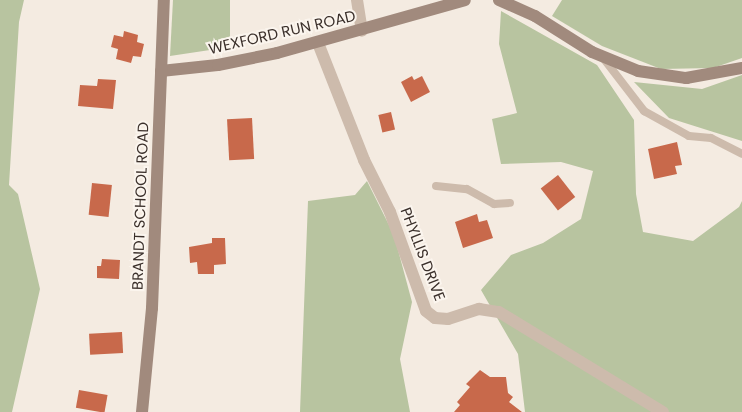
<!DOCTYPE html>
<style>
body{margin:0}
#map{position:relative;width:742px;height:412px;overflow:hidden;background:#f4ebe1;font-family:Poppins,sans-serif}
div>[style]{position:absolute}
.green>*{inset:0;background:#b8c4a0}
.building>*{inset:0;background:#c8694b;transform-origin:0 0}
.lane>*{height:8px;margin:-4px;padding:0 4px;transform-origin:4px;border-radius:4px;background:#cdbbac}
.street>*{height:12px;margin:-6px;padding:0 6px;transform-origin:6px;border-radius:6px;background:#cdbbac}
.secondary>*{height:12px;margin:-6px;padding:0 6px;transform-origin:6px;border-radius:6px;background:#a18a7d}
span{translate:-50% -50%;white-space:nowrap;text-align:center;line-height:1.15;-webkit-text-stroke:4px #fbf5ee;paint-order:stroke}
.street-label{font-size:15px;color:#3b302b}
</style>
<div id="map">
<div class="green">
<i style="clip-path:polygon(0 0,24px 0,19px 22px,9px 185px,18px 194px,40px 289px,12px 412px,0 412px)"></i>
<i style="clip-path:polygon(173px 0,230px 0,230px 47px,170px 56px)"></i>
<i style="clip-path:polygon(562px 0,742px 0,742px 58px,713px 68px,661px 69px,602px 46px,552px 16px)"></i>
<i style="clip-path:polygon(501px 11px,597px 65px,634px 120px,636px 194px,643px 232px,693px 241px,739px 207px,742px 201px,742px 412px,525px 412px,518px 354px,481px 290px,511px 255px,543px 243px,581px 219px,593px 171px,561px 162px,501px 164px,492px 119px,517px 113px,499px 44px)"></i>
<i style="clip-path:polygon(742px 75px,742px 141px,669px 118px,634px 82px,702px 89px)"></i>
<i style="clip-path:polygon(367px 181px,394px 235px,412px 302px,400px 359px,410px 412px,300px 412px,308px 201px,355px 195px)"></i>
</div>
<div class="building">
<i style="clip-path:polygon(124px 31px,138px 35px,137px 42px,144px 44px,141px 57px,133px 56px,131px 63px,116px 59px,118px 49px,111px 47px,114px 35px,123px 37px)"></i>
<i style="clip-path:polygon(412px 76px,414px 80px,422px 76px,430px 92px,411px 102px,401px 82px)"></i>
<i style="clip-path:polygon(98px 79px,116px 80px,113px 109px,78px 106px,80px 85px,97px 86px)"></i>
<i style="left:391px;top:112px;width:18px;height:13px;rotate:77deg"></i>
<i style="left:252px;top:118px;width:41px;height:25px;rotate:87deg"></i>
<i style="clip-path:polygon(677px 142px,682px 165px,675px 166px,677px 174px,654px 179px,648px 149px)"></i>
<i style="left:558px;top:175px;width:28px;height:22px;rotate:52deg"></i>
<i style="left:92px;top:183px;width:20px;height:32px;rotate:6deg"></i>
<i style="clip-path:polygon(477px 214px,479px 222px,487px 220px,493px 238px,463px 248px,455px 222px)"></i>
<i style="clip-path:polygon(212px 238px,225px 238px,226px 264px,214px 265px,214px 274px,198px 274px,197px 262px,190px 263px,189px 247px,212px 243px)"></i>
<i style="clip-path:polygon(102px 259px,120px 260px,119px 279px,97px 278px,97px 266px,101px 266px)"></i>
<i style="left:122px;top:332px;width:21px;height:33px;rotate:87deg"></i>
<i style="clip-path:polygon(480px 370px,490px 377px,506px 377px,508px 393px,513px 397px,509px 402px,522px 412px,454px 412px,460px 405px,457px 402px,470px 387px,466px 384px)"></i>
<i style="left:79px;top:390px;width:29px;height:18px;rotate:10deg"></i>
</div>
<div class="lane">
<i style="left:604px;top:59px;width:66px;rotate:52.4deg"></i>
<i style="left:644px;top:111px;width:51px;rotate:29.1deg"></i>
<i style="left:689px;top:136px;width:22px;rotate:5deg"></i>
<i style="left:711px;top:138px;width:35px;rotate:27deg"></i>
<i style="left:436px;top:186px;width:31px;rotate:6deg"></i>
<i style="left:467px;top:189px;width:31px;rotate:29deg"></i>
<i style="left:494px;top:204px;width:16px;rotate:-4deg"></i>
</div>
<div class="street">
<i style="left:357px;top:0;width:31px;rotate:81deg"></i>
<i style="left:318px;top:43px;width:126px;rotate:68.5deg"></i>
<i style="left:364px;top:160px;width:58px;rotate:63.4deg"></i>
<i style="left:390px;top:212px;width:105px;rotate:70deg"></i>
<i style="left:426px;top:311px;width:11px;rotate:38deg"></i>
<i style="left:435px;top:318px;width:13px;rotate:4deg"></i>
<i style="left:448px;top:319px;width:33px;rotate:-18deg"></i>
<i style="left:479px;top:309px;width:20px;rotate:9deg"></i>
<i style="left:499px;top:312px;width:192px;rotate:31.4deg"></i>
</div>
<div class="secondary">
<i style="left:499px;top:0;width:39px;rotate:24deg"></i>
<i style="left:535px;top:16px;width:67px;rotate:32.3deg"></i>
<i style="left:592px;top:52px;width:50px;rotate:22.4deg"></i>
<i style="left:638px;top:71px;width:49px;rotate:8.3deg"></i>
<i style="left:686px;top:78px;width:57px;rotate:-10.1deg"></i>
<i style="left:161px;top:71px;width:57px;rotate:-6deg"></i>
<i style="left:218px;top:65px;width:60px;rotate:-11.5deg"></i>
<i style="left:277px;top:53px;width:195px;rotate:-15.7deg"></i>
<i style="left:142px;top:412px;width:104px;rotate:-84.5deg"></i>
<i style="left:152px;top:308px;width:308px;rotate:-87.8deg"></i>
</div>
<div class="street-label">
<span style="left:282px;top:32px;rotate:-13deg">WEXFORD RUN ROAD</span>
<span style="left:140px;top:206px;rotate:-88deg">BRANDT SCHOOL ROAD</span>
<span style="left:423px;top:254px;rotate:69deg">PHYLLIS DRIVE</span>
</div>
</div>
